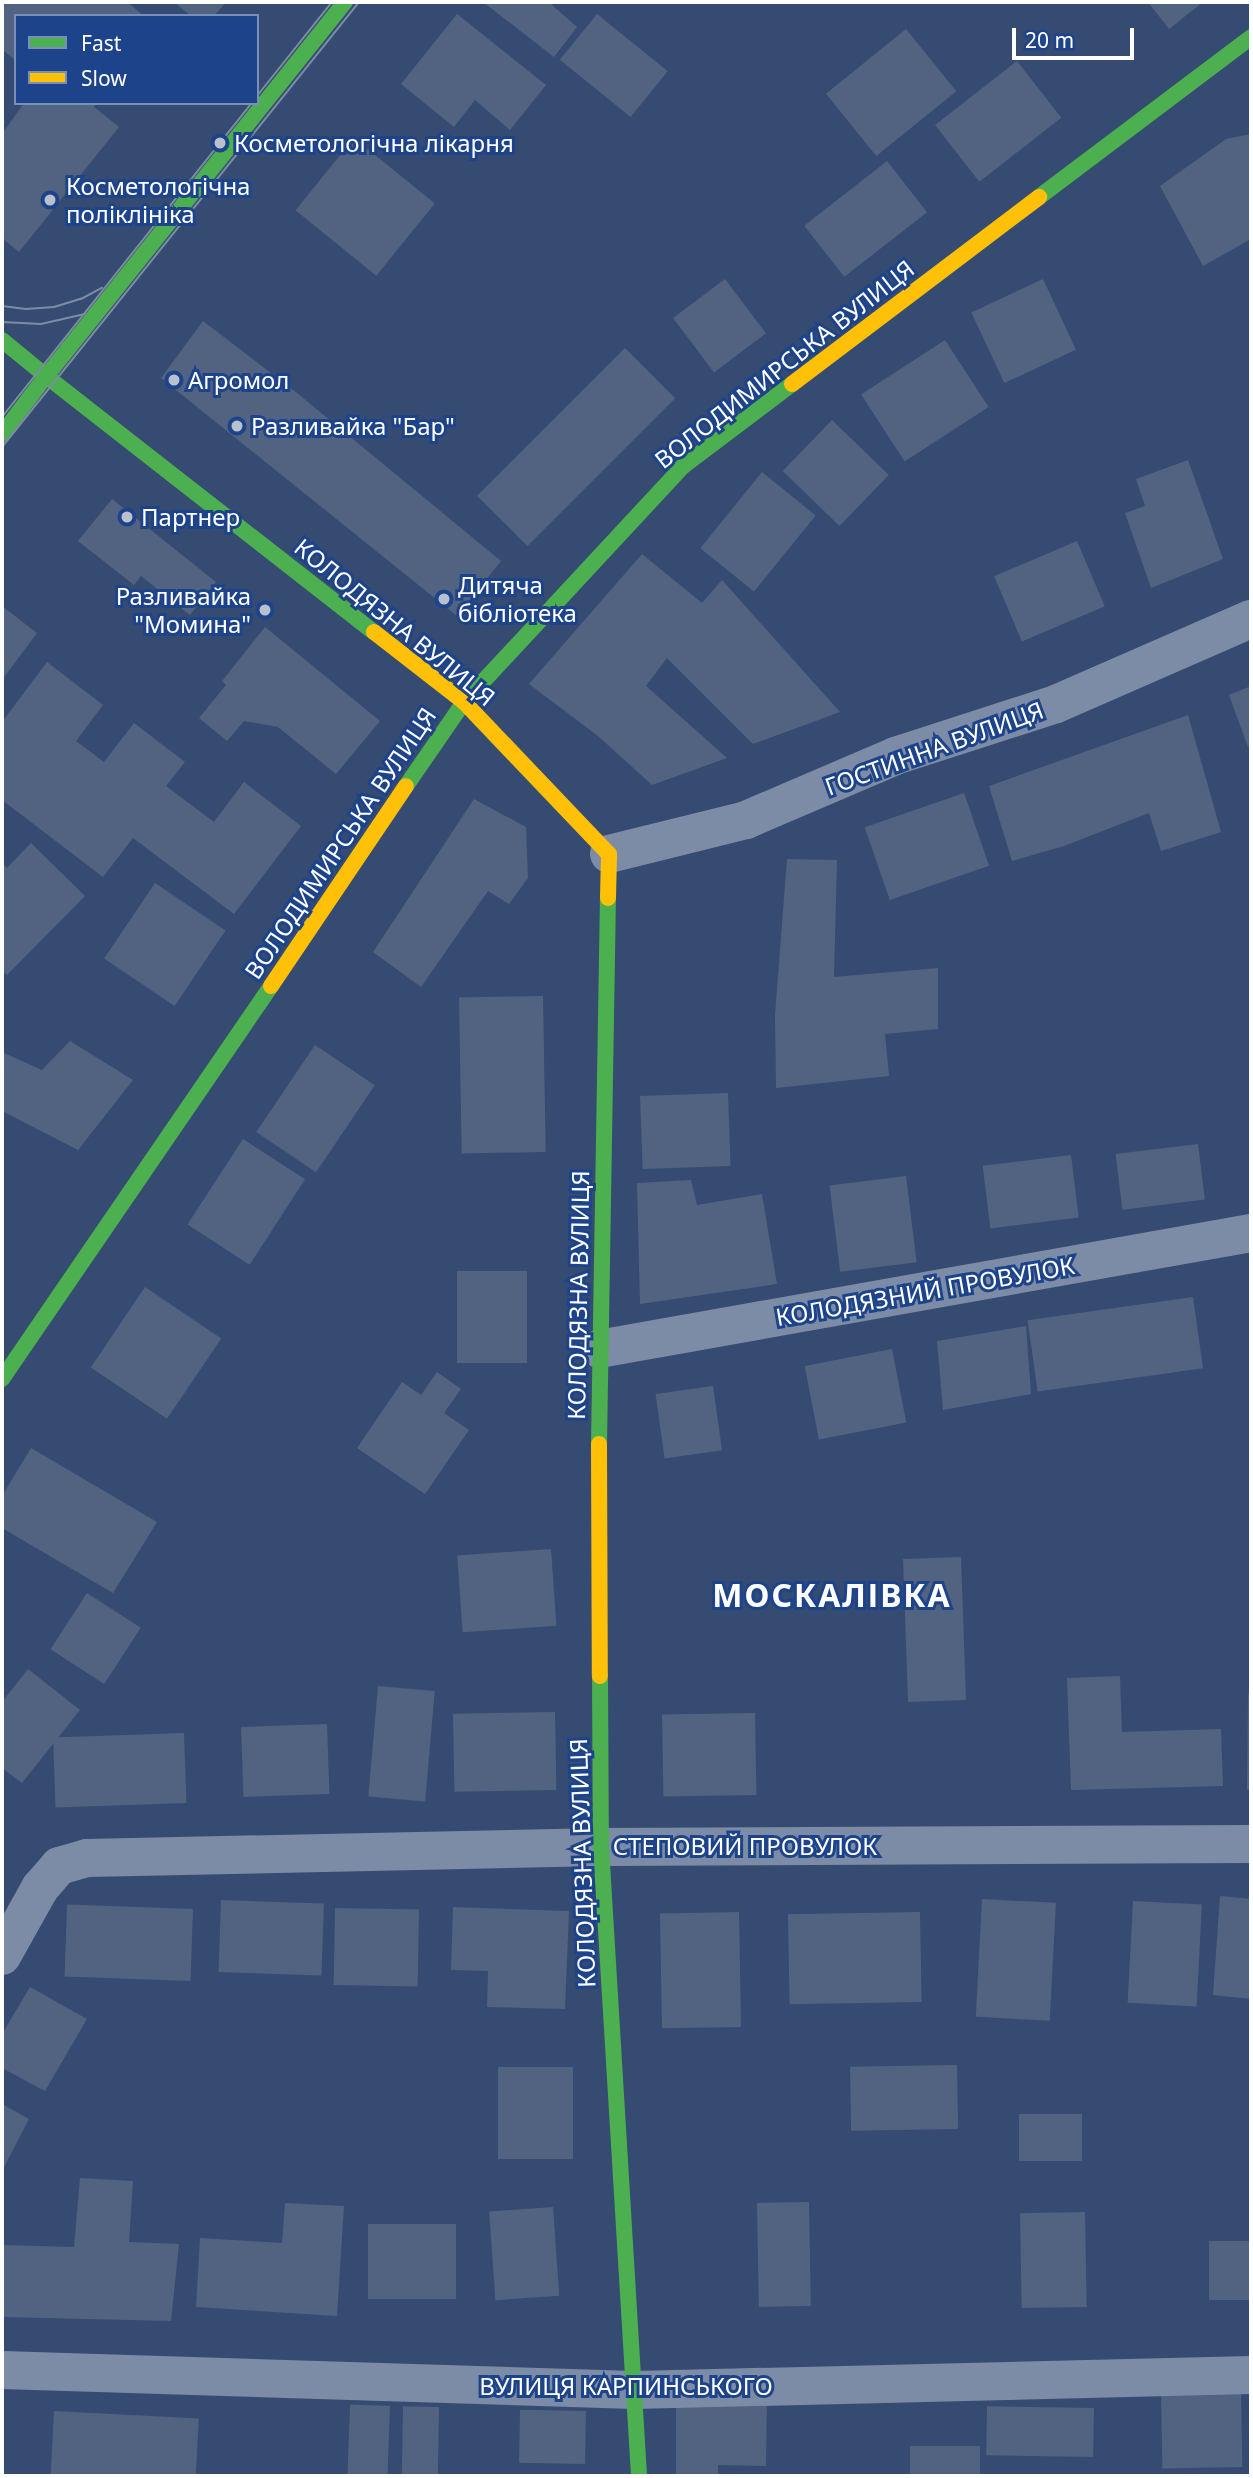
<!DOCTYPE html>
<meta charset="utf-8">
<style>
body{margin:0}
#map{position:relative;width:1253px;height:2478px;overflow:hidden;background:#364b72;font-family:"Noto Sans",sans-serif}
div>[style]{position:absolute}
.building>*{inset:0;background:#526382;transform-origin:0 0}
.street>*{height:38px;margin:-19px;padding:0 19px;transform-origin:19px;border-radius:19px;background:#7d8ca6}
.fast>*{height:16px;margin:-8px;padding:0 8px;transform-origin:8px;border-radius:8px;background:#4caf50}
.slow>*{height:16px;margin:-8px;padding:0 8px;transform-origin:8px;border-radius:8px;background:#ffc107}
.tram>*{height:2px;margin:-1px;padding:0 1px;transform-origin:1px;border-radius:1px;background:#7d8ca5}
.dots>*{width:19px;height:19px;translate:-50% -50%;box-sizing:border-box;border:4px solid #1d448a;border-radius:50%}
span{translate:-50% -50%;white-space:nowrap;text-align:center;line-height:1.15;-webkit-text-stroke:6px #1d448a;paint-order:stroke}
.poi-label{font-size:24px;color:#fff}
.left{translate:0 -50%;text-align:left}
.right{translate:-100% -50%;text-align:right}
.street-label{font-size:24px;color:#fff}
.district-label{font-size:32px;color:#fff;font-weight:700;letter-spacing:2px}
.frame{position:absolute;inset:0;border:4px solid #fff;pointer-events:none}
.legend{position:absolute;left:14px;top:14px;width:245px;height:91px;box-sizing:border-box;background:#1d448a;border:2px solid #778fb9;margin:0;padding:9px 12px;list-style:none;font-size:21px;color:#fff}
.legend li{display:flex;align-items:center;gap:14px;height:35px}
.legend b{width:35px;border:2px solid #778fb9}
.scale{position:absolute;left:1012px;top:28px;width:122px;height:32px;box-sizing:border-box;border:4px solid #fff;border-top:0;padding-left:9px;font-size:21px;line-height:24px;white-space:nowrap;color:#fff;-webkit-text-stroke:5px #1d448a;paint-order:stroke}
</style>
<div id="map">
<div class="building">
<i style="clip-path:polygon(2px 2px,127px 2px,144px 16px,16px 16px,16px 61px,2px 49px)"></i>
<i style="clip-path:polygon(174px 2px,226px 2px,214px 16px,191px 16px)"></i>
<i style="clip-path:polygon(483px 2px,555px 2px,552px 5px,577px 27px,554px 57px)"></i>
<i style="clip-path:polygon(1148px 2px,1203px 2px,1169px 29px)"></i>
<i style="clip-path:polygon(457px 14px,546px 85px,510px 130px,475px 100px,454px 127px,401px 84px)"></i>
<i style="left:597px;top:14px;width:91px;height:59px;rotate:39deg"></i>
<i style="left:906px;top:29px;width:80px;height:103px;rotate:51deg"></i>
<i style="left:1017px;top:61px;width:72px;height:104px;rotate:52deg"></i>
<i style="clip-path:polygon(24px 103px,96px 103px,94px 107px,119px 127px,19px 252px,2px 238px,2px 134px)"></i>
<i style="clip-path:polygon(1251px 134px,1251px 239px,1203px 266px,1160px 186px,1226px 139px)"></i>
<i style="left:354px;top:138px;width:104px;height:93px;rotate:39deg"></i>
<i style="left:887px;top:161px;width:65px;height:105px;rotate:52deg"></i>
<i style="left:725px;top:279px;width:68px;height:65px;rotate:53deg"></i>
<i style="left:1043px;top:279px;width:78px;height:79px;rotate:65deg"></i>
<i style="clip-path:polygon(203px 321px,297px 393px,501px 561px,457px 616px,161px 378px)"></i>
<i style="left:945px;top:340px;width:80px;height:100px;rotate:57deg"></i>
<i style="left:625px;top:348px;width:71px;height:209px;rotate:45deg"></i>
<i style="left:832px;top:420px;width:79px;height:71px;rotate:44deg"></i>
<i style="clip-path:polygon(1188px 460px,1223px 559px,1151px 588px,1125px 513px,1145px 506px,1136px 479px)"></i>
<i style="left:762px;top:472px;width:69px;height:98px;rotate:39deg"></i>
<i style="clip-path:polygon(112px 499px,216px 582px,190px 615px,141px 576px,134px 585px,78px 541px)"></i>
<i style="left:1077px;top:541px;width:71px;height:90px;rotate:67deg"></i>
<i style="clip-path:polygon(642px 554px,702px 603px,722px 580px,840px 712px,753px 744px,667px 658px,646px 686px,727px 758px,652px 785px,598px 736px,529px 684px)"></i>
<i style="clip-path:polygon(2px 606px,37px 633px,2px 680px)"></i>
<i style="clip-path:polygon(265px 627px,380px 721px,336px 774px,278px 727px,244px 721px,227px 741px,199px 718px,226px 685px,222px 681px)"></i>
<i style="clip-path:polygon(47px 662px,103px 705px,76px 741px,104px 762px,134px 723px,185px 762px,166px 786px,214px 822px,244px 782px,301px 826px,234px 914px,133px 838px,103px 877px,2px 800px,2px 722px)"></i>
<i style="clip-path:polygon(1251px 686px,1251px 745px,1248px 747px,1229px 695px)"></i>
<i style="clip-path:polygon(1188px 715px,1221px 832px,1161px 851px,1149px 813px,1064px 846px,1012px 861px,989px 786px)"></i>
<i style="left:964px;top:793px;width:77px;height:105px;rotate:71deg"></i>
<i style="clip-path:polygon(474px 799px,526px 827px,528px 878px,509px 904px,488px 891px,421px 987px,373px 952px)"></i>
<i style="clip-path:polygon(31px 843px,85px 896px,7px 975px,2px 970px,2px 863px,7px 868px)"></i>
<i style="clip-path:polygon(787px 859px,837px 860px,834px 977px,938px 968px,938px 1029px,885px 1034px,889px 1076px,776px 1088px,775px 1015px)"></i>
<i style="left:155px;top:883px;width:85px;height:91px;rotate:34deg"></i>
<i style="left:543px;top:996px;width:156px;height:84px;rotate:89deg"></i>
<i style="clip-path:polygon(70px 1041px,133px 1080px,78px 1150px,2px 1111px,2px 1052px,42px 1070px)"></i>
<i style="left:315px;top:1045px;width:72px;height:105px;rotate:34deg"></i>
<i style="left:728px;top:1093px;width:73px;height:88px;rotate:88deg"></i>
<i style="left:243px;top:1139px;width:74px;height:102px;rotate:33deg"></i>
<i style="left:1198px;top:1144px;width:56px;height:83px;rotate:83deg"></i>
<i style="left:1071px;top:1155px;width:63px;height:89px;rotate:83deg"></i>
<i style="left:906px;top:1176px;width:87px;height:77px;rotate:83deg"></i>
<i style="clip-path:polygon(691px 1180px,697px 1205px,762px 1194px,777px 1284px,640px 1304px,637px 1183px)"></i>
<i style="left:527px;top:1271px;width:92px;height:70px;rotate:90deg"></i>
<i style="left:145px;top:1287px;width:92px;height:97px;rotate:34deg"></i>
<i style="left:1193px;top:1297px;width:72px;height:167px;rotate:82deg"></i>
<i style="clip-path:polygon(1026px 1326px,1031px 1394px,943px 1410px,937px 1341px)"></i>
<i style="left:892px;top:1349px;width:75px;height:89px;rotate:79deg"></i>
<i style="clip-path:polygon(437px 1372px,461px 1389px,444px 1413px,469px 1430px,425px 1494px,357px 1448px,402px 1382px,421px 1395px)"></i>
<i style="left:713px;top:1386px;width:65px;height:58px;rotate:82deg"></i>
<i style="clip-path:polygon(31px 1448px,157px 1522px,113px 1593px,2px 1528px,2px 1496px)"></i>
<i style="left:551px;top:1549px;width:77px;height:94px;rotate:86deg"></i>
<i style="left:961px;top:1557px;width:143px;height:58px;rotate:88deg"></i>
<i style="left:87px;top:1593px;width:64px;height:67px;rotate:33deg"></i>
<i style="clip-path:polygon(28px 1669px,80px 1710px,22px 1783px,2px 1768px,2px 1702px)"></i>
<i style="clip-path:polygon(1120px 1676px,1122px 1732px,1221px 1729px,1223px 1786px,1071px 1790px,1067px 1678px)"></i>
<i style="left:378px;top:1686px;width:57px;height:111px;rotate:5deg"></i>
<i style="clip-path:polygon(1248px 1693px,1251px 1693px,1251px 1790px,1247px 1790px)"></i>
<i style="left:555px;top:1712px;width:78px;height:102px;rotate:89deg"></i>
<i style="left:755px;top:1713px;width:82px;height:93px;rotate:89deg"></i>
<i style="left:327px;top:1724px;width:70px;height:86px;rotate:88deg"></i>
<i style="left:184px;top:1733px;width:70px;height:131px;rotate:88deg"></i>
<i style="clip-path:polygon(1220px 1896px,1251px 1899px,1251px 1999px,1213px 1995px)"></i>
<i style="left:982px;top:1899px;width:74px;height:118px;rotate:3deg"></i>
<i style="left:221px;top:1900px;width:103px;height:72px;rotate:2deg"></i>
<i style="left:1133px;top:1901px;width:69px;height:102px;rotate:3deg"></i>
<i style="clip-path:polygon(453px 1907px,569px 1911px,565px 2009px,487px 2007px,488px 1971px,451px 1970px)"></i>
<i style="left:335px;top:1908px;width:84px;height:77px;rotate:1deg"></i>
<i style="left:193px;top:1909px;width:72px;height:126px;rotate:92deg"></i>
<i style="left:739px;top:1912px;width:115px;height:79px;rotate:89deg"></i>
<i style="left:920px;top:1912px;width:90px;height:132px;rotate:89deg"></i>
<i style="clip-path:polygon(30px 1987px,87px 2019px,45px 2091px,2px 2068px,2px 2034px)"></i>
<i style="left:957px;top:2065px;width:64px;height:107px;rotate:89deg"></i>
<i style="left:573px;top:2067px;width:92px;height:75px;rotate:90deg"></i>
<i style="clip-path:polygon(2px 2104px,29px 2119px,2px 2171px)"></i>
<i style="left:1019px;top:2114px;width:63px;height:47px"></i>
<i style="clip-path:polygon(80px 2178px,133px 2181px,129px 2242px,179px 2244px,171px 2321px,2px 2317px,2px 2245px,74px 2247px)"></i>
<i style="left:809px;top:2202px;width:104px;height:52px;rotate:89deg"></i>
<i style="clip-path:polygon(285px 2203px,344px 2206px,337px 2316px,196px 2307px,200px 2238px,282px 2243px)"></i>
<i style="left:553px;top:2207px;width:89px;height:64px;rotate:86deg"></i>
<i style="left:1085px;top:2212px;width:95px;height:65px;rotate:89deg"></i>
<i style="left:368px;top:2224px;width:88px;height:75px"></i>
<i style="left:1209px;top:2241px;width:42px;height:59px"></i>
<i style="left:1241px;top:2389px;width:78px;height:80px;rotate:89deg"></i>
<i style="clip-path:polygon(676px 2396px,767px 2396px,766px 2466px,718px 2465px,718px 2476px,676px 2476px)"></i>
<i style="left:390px;top:2406px;width:70px;height:40px;rotate:92deg"></i>
<i style="left:439px;top:2407px;width:69px;height:36px;rotate:91deg"></i>
<i style="left:1094px;top:2408px;width:49px;height:107px;rotate:91deg"></i>
<i style="left:54px;top:2411px;width:145px;height:65px;rotate:3deg"></i>
<i style="left:586px;top:2411px;width:53px;height:66px;rotate:91deg"></i>
<i style="left:980px;top:2446px;width:30px;height:70px;rotate:90deg"></i>
</div>
<div class="street">
<i style="left:609px;top:854px;width:141px;rotate:-13.9deg"></i>
<i style="left:746px;top:820px;width:162px;rotate:-23.2deg"></i>
<i style="left:895px;top:756px;width:169px;rotate:-17.9deg"></i>
<i style="left:1056px;top:704px;width:213px;rotate:-23.6deg"></i>
<i style="left:599px;top:1349px;width:662px;rotate:-10.09deg"></i>
<i style="left:2px;top:1956px;width:78px;rotate:-60.8deg"></i>
<i style="left:40px;top:1888px;width:29px;rotate:-49deg"></i>
<i style="left:59px;top:1866px;width:29px;rotate:-16deg"></i>
<i style="left:87px;top:1858px;width:514px;rotate:-1.23deg"></i>
<i style="left:601px;top:1847px;width:650px;rotate:-0.26deg"></i>
<i style="left:2px;top:2370px;width:632px;rotate:1.81deg"></i>
<i style="left:634px;top:2390px;width:617px;rotate:-1.39deg"></i>
</div>
<div class="fast">
<i style="left:345px;top:2px;width:479px;rotate:128.6deg"></i>
<i style="left:46px;top:376px;width:416px;rotate:38deg"></i>
<i style="left:1039px;top:197px;width:266px;rotate:-37deg"></i>
<i style="left:2px;top:340px;width:57px;rotate:39.3deg"></i>
<i style="left:46px;top:376px;width:73px;rotate:127.2deg"></i>
<i style="left:406px;top:786px;width:102px;rotate:-55.4deg"></i>
<i style="left:464px;top:702px;width:321px;rotate:-47.1deg"></i>
<i style="left:682px;top:467px;width:138px;rotate:-37deg"></i>
<i style="left:2px;top:1379px;width:476px;rotate:-55.6deg"></i>
<i style="left:599px;top:1444px;width:546px;rotate:-89.06deg"></i>
<i style="left:600px;top:1676px;width:171px;rotate:89.7deg"></i>
<i style="left:601px;top:1847px;width:630px;rotate:86.54deg"></i>
</div>
<div class="slow">
<i style="left:792px;top:384px;width:310px;rotate:-37.1deg"></i>
<i style="left:374px;top:632px;width:114px;rotate:37.9deg"></i>
<i style="left:464px;top:702px;width:210px;rotate:46.4deg"></i>
<i style="left:609px;top:854px;width:44px;rotate:91.3deg"></i>
<i style="left:271px;top:986px;width:241px;rotate:-56deg"></i>
<i style="left:599px;top:1444px;width:232px;rotate:89.8deg"></i>
</div>
<div class="tram">
<i style="left:257px;top:96px;width:120px;rotate:-51.4deg"></i>
<i style="left:2px;top:306px;width:24px;rotate:7deg"></i>
<i style="left:26px;top:309px;width:28px;rotate:-4deg"></i>
<i style="left:54px;top:307px;width:28px;rotate:-17deg"></i>
<i style="left:81px;top:299px;width:24px;rotate:-28deg"></i>
<i style="left:2px;top:322px;width:39px;rotate:3deg"></i>
<i style="left:41px;top:324px;width:45px;rotate:-12.8deg"></i>
<i style="left:2px;top:417px;width:401px;rotate:-51.5deg"></i>
<i style="left:2px;top:447px;width:571px;rotate:-51.26deg"></i>
</div>
<div class="dots">
<i style="left:220px;top:143px;background:#b9c0ce"></i>
<i style="left:50px;top:200px;background:#b9c0ce"></i>
<i style="left:174px;top:380px;background:#b9c0ce"></i>
<i style="left:237px;top:426px;background:#b9c0ce"></i>
<i style="left:127px;top:517px;background:#b9c0ce"></i>
<i style="left:444px;top:599px;background:#b9c0ce"></i>
<i style="left:265px;top:610px;background:#b9c0ce"></i>
</div>
<div class="poi-label">
<span class="left" style="left:234px;top:143px">Косметологічна лікарня</span>
<span class="left" style="left:66px;top:200px">Косметологічна<br>поліклініка</span>
<span class="left" style="left:188px;top:380px">Агромол</span>
<span class="left" style="left:251px;top:426px">Разливайка "Бар"</span>
<span class="left" style="left:141px;top:517px">Партнер</span>
<span class="left" style="left:458px;top:599px">Дитяча<br>бібліотека</span>
<span class="right" style="left:251px;top:610px">Разливайка<br>"Момина"</span>
</div>
<div class="street-label">
<span style="left:784px;top:364px;rotate:-38deg">ВОЛОДИМИРСЬКА ВУЛИЦЯ</span>
<span style="left:395px;top:622px;rotate:39deg">КОЛОДЯЗНА ВУЛИЦЯ</span>
<span style="left:934px;top:748px;rotate:-20deg">ГОСТИННА ВУЛИЦЯ</span>
<span style="left:340px;top:843px;rotate:-56deg">ВОЛОДИМИРСЬКА ВУЛИЦЯ</span>
<span style="left:925px;top:1291px;rotate:-10deg">КОЛОДЯЗНИЙ ПРОВУЛОК</span>
<span style="left:578px;top:1295px;rotate:-89deg">КОЛОДЯЗНА ВУЛИЦЯ</span>
<span style="left:745px;top:1846px">СТЕПОВИЙ ПРОВУЛОК</span>
<span style="left:582px;top:1863px;rotate:-92deg">КОЛОДЯЗНА ВУЛИЦЯ</span>
<span style="left:626px;top:2386px">ВУЛИЦЯ КАРПИНСЬКОГО</span>
</div>
<div class="district-label">
<span style="left:832px;top:1595px">МОСКАЛІВКА</span>
</div>
<div class="frame"></div>
<ul class="legend">
<li><b style="height:9px;background:#4caf50"></b>Fast</li>
<li><b style="height:9px;background:#ffc107"></b>Slow</li>
</ul>
<div class="scale">20 m</div>
</div>
